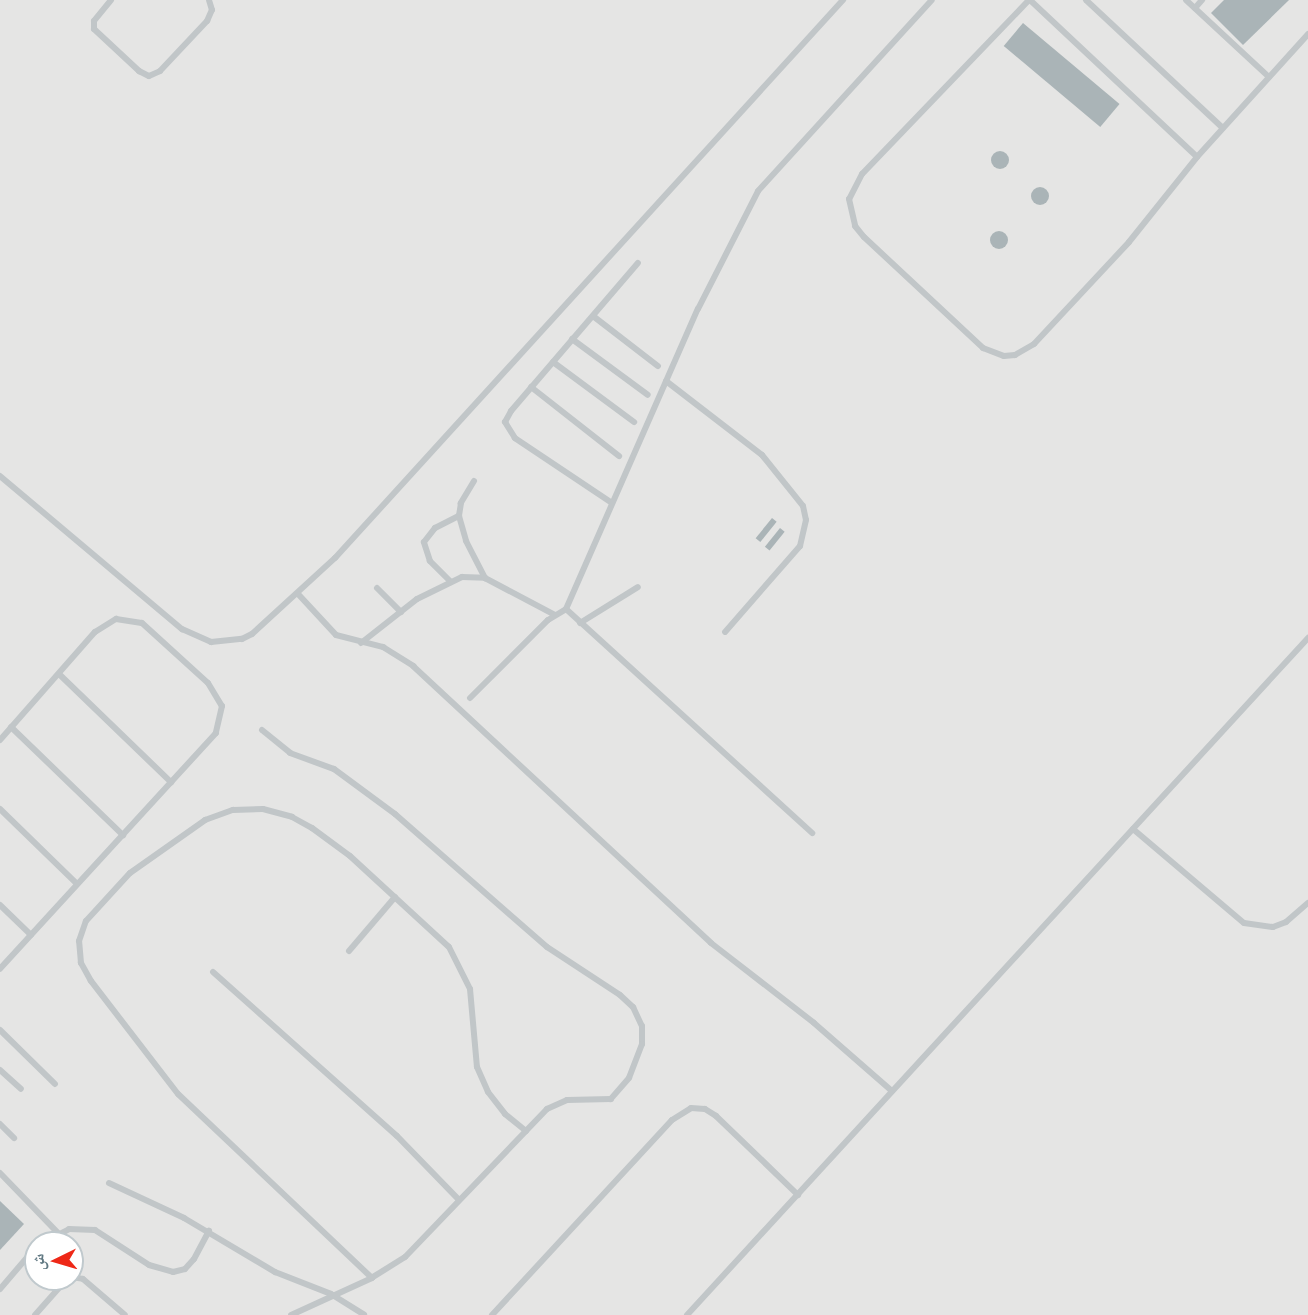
<!DOCTYPE html>
<meta charset="utf-8">
<style>
body{margin:0}
#map{position:relative;width:1308px;height:1315px;overflow:hidden;background:#f5f4f0;font-family:"Archivo Narrow","Noto Naskh Arabic",sans-serif}
div>[style]{position:absolute}
.built>*{inset:0;background:#e5e5e4}
.building>*{inset:0;background:#aab4b7;transform-origin:0 0}
.round{border-radius:50%}
.service>*{height:6px;margin:-3px;padding:0 3px;transform-origin:3px;border-radius:3px;background:#c1c6c8}
span{translate:-50% -50%;white-space:nowrap;text-align:center;line-height:1.15;-webkit-text-stroke:6px #fff;paint-order:stroke}
.north{position:absolute;left:24px;top:1231px;width:60px;height:60px;box-sizing:border-box;background:#fff;border:2px solid #c0c9cd;border-radius:50%;rotate:265deg;font-size:16px;font-weight:700;line-height:24px;text-align:center;color:#617983}
.north::after{content:'';display:block;margin:auto;width:21px;height:27px;background:#ee2817;clip-path:polygon(50% 0,100% 100%,50% 72%,0 100%)}
</style>
<div id="map">
<div class="built">
<i style="clip-path:polygon(evenodd,0 0,1308px 0,1308px 1315px,0 1315px,0 0,36px 1243px,72px 1243px,72px 1279px,36px 1279px,36px 1243px)"></i>
</div>
<div class="building">
<i style="clip-path:polygon(1224px 0,1289px 0,1243px 45px,1211px 13px)"></i>
<i style="left:1023px;top:23px;width:126px;height:30px;rotate:40deg"></i>
<i class="round" style="left:991px;top:151px;width:18px;height:18px"></i>
<i class="round" style="left:1031px;top:187px;width:18px;height:18px"></i>
<i class="round" style="left:990px;top:231px;width:18px;height:18px"></i>
<i style="left:772px;top:518px;width:6px;height:26px;rotate:39deg"></i>
<i style="left:780px;top:528px;width:6px;height:24px;rotate:39deg"></i>
<i style="clip-path:polygon(0 1201px,24px 1224px,0 1250px)"></i>
</div>
<div class="service">
<i style="left:111px;top:0;width:27px;rotate:129deg"></i>
<i style="left:94px;top:21px;width:8px;rotate:90deg"></i>
<i style="left:94px;top:29px;width:62px;rotate:43deg"></i>
<i style="left:139px;top:71px;width:11px;rotate:27deg"></i>
<i style="left:149px;top:76px;width:12px;rotate:-24deg"></i>
<i style="left:160px;top:71px;width:69px;rotate:-46.8deg"></i>
<i style="left:207px;top:21px;width:12px;rotate:-66deg"></i>
<i style="left:212px;top:10px;width:10px;rotate:-107deg"></i>
<i style="left:1029px;top:0;width:241px;rotate:133.8deg"></i>
<i style="left:862px;top:174px;width:28px;rotate:117deg"></i>
<i style="left:849px;top:199px;width:28px;rotate:77deg"></i>
<i style="left:855px;top:226px;width:14px;rotate:51deg"></i>
<i style="left:864px;top:237px;width:163px;rotate:43deg"></i>
<i style="left:983px;top:348px;width:22px;rotate:21deg"></i>
<i style="left:1004px;top:356px;width:11px;rotate:-5deg"></i>
<i style="left:1015px;top:355px;width:22px;rotate:-30deg"></i>
<i style="left:1034px;top:344px;width:139px;rotate:-47deg"></i>
<i style="left:1129px;top:242px;width:109px;rotate:-51.3deg"></i>
<i style="left:1197px;top:157px;width:166px;rotate:-47.9deg"></i>
<i style="left:1030px;top:0;width:229px;rotate:43.2deg"></i>
<i style="left:1086px;top:0;width:187px;rotate:43.1deg"></i>
<i style="left:1186px;top:0;width:113px;rotate:42.9deg"></i>
<i style="left:1195px;top:8px;width:11px;rotate:-49deg"></i>
<i style="left:593px;top:316px;width:82px;rotate:37.6deg"></i>
<i style="left:572px;top:339px;width:94px;rotate:36.4deg"></i>
<i style="left:553px;top:362px;width:101px;rotate:36.5deg"></i>
<i style="left:666px;top:381px;width:121px;rotate:37.6deg"></i>
<i style="left:762px;top:455px;width:65px;rotate:51.2deg"></i>
<i style="left:803px;top:506px;width:14px;rotate:78deg"></i>
<i style="left:806px;top:520px;width:27px;rotate:103deg"></i>
<i style="left:800px;top:546px;width:114px;rotate:131.1deg"></i>
<i style="left:531px;top:387px;width:112px;rotate:38.1deg"></i>
<i style="left:0;top:476px;width:238px;rotate:40.1deg"></i>
<i style="left:182px;top:629px;width:32px;rotate:24deg"></i>
<i style="left:211px;top:642px;width:31px;rotate:-6deg"></i>
<i style="left:242px;top:639px;width:11px;rotate:-27deg"></i>
<i style="left:252px;top:634px;width:113px;rotate:-42.5deg"></i>
<i style="left:335px;top:558px;width:755px;rotate:-47.69deg"></i>
<i style="left:474px;top:481px;width:26px;rotate:121deg"></i>
<i style="left:461px;top:503px;width:13px;rotate:99deg"></i>
<i style="left:459px;top:516px;width:26px;rotate:74deg"></i>
<i style="left:466px;top:541px;width:42px;rotate:62.8deg"></i>
<i style="left:612px;top:503px;width:117px;rotate:-146.2deg"></i>
<i style="left:515px;top:438px;width:19px;rotate:-122deg"></i>
<i style="left:505px;top:422px;width:13px;rotate:-61deg"></i>
<i style="left:511px;top:411px;width:195px;rotate:-49.4deg"></i>
<i style="left:451px;top:582px;width:30px;rotate:-135deg"></i>
<i style="left:430px;top:561px;width:20px;rotate:-108deg"></i>
<i style="left:424px;top:542px;width:18px;rotate:-52deg"></i>
<i style="left:435px;top:528px;width:27px;rotate:-27deg"></i>
<i style="left:377px;top:588px;width:34px;rotate:45deg"></i>
<i style="left:299px;top:595px;width:54px;rotate:47.2deg"></i>
<i style="left:336px;top:635px;width:49px;rotate:14.3deg"></i>
<i style="left:383px;top:647px;width:36px;rotate:32deg"></i>
<i style="left:413px;top:666px;width:407px;rotate:42.9deg"></i>
<i style="left:711px;top:943px;width:130px;rotate:37.8deg"></i>
<i style="left:814px;top:1023px;width:103px;rotate:41.1deg"></i>
<i style="left:566px;top:609px;width:333px;rotate:42.3deg"></i>
<i style="left:580px;top:623px;width:68px;rotate:-31.8deg"></i>
<i style="left:361px;top:643px;width:71px;rotate:-38.2deg"></i>
<i style="left:417px;top:599px;width:50px;rotate:-26.1deg"></i>
<i style="left:462px;top:577px;width:23px;rotate:2deg"></i>
<i style="left:485px;top:578px;width:79px;rotate:27.9deg"></i>
<i style="left:59px;top:674px;width:156px;rotate:44deg"></i>
<i style="left:470px;top:698px;width:110px;rotate:-45deg"></i>
<i style="left:548px;top:620px;width:21px;rotate:-31deg"></i>
<i style="left:566px;top:609px;width:328px;rotate:-66.3deg"></i>
<i style="left:698px;top:309px;width:132px;rotate:-63deg"></i>
<i style="left:758px;top:191px;width:258px;rotate:-47.7deg"></i>
<i style="left:11px;top:727px;width:156px;rotate:44deg"></i>
<i style="left:262px;top:730px;width:36px;rotate:39deg"></i>
<i style="left:290px;top:753px;width:47px;rotate:20deg"></i>
<i style="left:334px;top:769px;width:76px;rotate:36.4deg"></i>
<i style="left:395px;top:814px;width:202px;rotate:41.2deg"></i>
<i style="left:547px;top:947px;width:87px;rotate:33.3deg"></i>
<i style="left:620px;top:995px;width:18px;rotate:43deg"></i>
<i style="left:633px;top:1007px;width:21px;rotate:65deg"></i>
<i style="left:642px;top:1026px;width:18px;rotate:90deg"></i>
<i style="left:642px;top:1044px;width:36px;rotate:111deg"></i>
<i style="left:629px;top:1078px;width:28px;rotate:131deg"></i>
<i style="left:611px;top:1099px;width:44px;rotate:178.7deg"></i>
<i style="left:567px;top:1100px;width:22px;rotate:156deg"></i>
<i style="left:547px;top:1109px;width:205px;rotate:133.8deg"></i>
<i style="left:405px;top:1257px;width:39px;rotate:148deg"></i>
<i style="left:372px;top:1278px;width:89px;rotate:155.4deg"></i>
<i style="left:0;top:740px;width:144px;rotate:-48.7deg"></i>
<i style="left:95px;top:632px;width:25px;rotate:-32deg"></i>
<i style="left:116px;top:619px;width:26px;rotate:9deg"></i>
<i style="left:142px;top:623px;width:89px;rotate:42.3deg"></i>
<i style="left:208px;top:683px;width:27px;rotate:59deg"></i>
<i style="left:222px;top:706px;width:28px;rotate:103deg"></i>
<i style="left:216px;top:733px;width:320px;rotate:132.5deg"></i>
<i style="left:0;top:809px;width:107px;rotate:44.2deg"></i>
<i style="left:1133px;top:829px;width:145px;rotate:40.3deg"></i>
<i style="left:1244px;top:923px;width:29px;rotate:8deg"></i>
<i style="left:1273px;top:927px;width:14px;rotate:-21deg"></i>
<i style="left:1286px;top:922px;width:29px;rotate:-41deg"></i>
<i style="left:0;top:905px;width:43px;rotate:44.1deg"></i>
<i style="left:349px;top:951px;width:71px;rotate:-49.6deg"></i>
<i style="left:213px;top:972px;width:246px;rotate:41.7deg"></i>
<i style="left:397px;top:1136px;width:88px;rotate:45.9deg"></i>
<i style="left:0;top:1030px;width:77px;rotate:44.5deg"></i>
<i style="left:0;top:1070px;width:28px;rotate:42deg"></i>
<i style="left:0;top:1124px;width:20px;rotate:45deg"></i>
<i style="left:0;top:1173px;width:83px;rotate:46deg"></i>
<i style="left:109px;top:1183px;width:83px;rotate:25deg"></i>
<i style="left:184px;top:1218px;width:106px;rotate:30.7deg"></i>
<i style="left:275px;top:1272px;width:60px;rotate:21.4deg"></i>
<i style="left:331px;top:1294px;width:39px;rotate:32deg"></i>
<i style="left:42px;top:1243px;width:30px;rotate:-27deg"></i>
<i style="left:69px;top:1229px;width:26px;rotate:2deg"></i>
<i style="left:95px;top:1230px;width:64px;rotate:32.9deg"></i>
<i style="left:149px;top:1265px;width:25px;rotate:16deg"></i>
<i style="left:173px;top:1272px;width:12px;rotate:-14deg"></i>
<i style="left:185px;top:1269px;width:13px;rotate:-48deg"></i>
<i style="left:194px;top:1259px;width:32px;rotate:-62deg"></i>
<i style="left:72px;top:1277px;width:11px;rotate:10deg"></i>
<i style="left:83px;top:1279px;width:55px;rotate:40.6deg"></i>
<i style="left:372px;top:1278px;width:267px;rotate:-136.5deg"></i>
<i style="left:178px;top:1094px;width:143px;rotate:-127.6deg"></i>
<i style="left:91px;top:981px;width:21px;rotate:-119deg"></i>
<i style="left:81px;top:963px;width:22px;rotate:-95deg"></i>
<i style="left:79px;top:941px;width:21px;rotate:-71deg"></i>
<i style="left:86px;top:921px;width:65px;rotate:-47.5deg"></i>
<i style="left:130px;top:873px;width:92px;rotate:-35.2deg"></i>
<i style="left:205px;top:820px;width:30px;rotate:-20deg"></i>
<i style="left:233px;top:810px;width:30px;rotate:-2deg"></i>
<i style="left:263px;top:809px;width:30px;rotate:15deg"></i>
<i style="left:292px;top:817px;width:23px;rotate:29deg"></i>
<i style="left:312px;top:828px;width:47px;rotate:36.4deg"></i>
<i style="left:350px;top:856px;width:134px;rotate:42.6deg"></i>
<i style="left:449px;top:947px;width:47px;rotate:63.4deg"></i>
<i style="left:470px;top:989px;width:78px;rotate:84.9deg"></i>
<i style="left:477px;top:1067px;width:27px;rotate:66deg"></i>
<i style="left:488px;top:1092px;width:28px;rotate:52deg"></i>
<i style="left:505px;top:1114px;width:27px;rotate:39deg"></i>
<i style="left:0;top:1289px;width:55px;rotate:-49.4deg"></i>
<i style="left:35px;top:1315px;width:48px;rotate:-48.4deg"></i>
<i style="left:492px;top:1315px;width:265px;rotate:-47.3deg"></i>
<i style="left:672px;top:1120px;width:22px;rotate:-32deg"></i>
<i style="left:691px;top:1108px;width:14px;rotate:4deg"></i>
<i style="left:705px;top:1109px;width:13px;rotate:32deg"></i>
<i style="left:716px;top:1116px;width:114px;rotate:43.9deg"></i>
<i style="left:687px;top:1315px;width:919px;rotate:-47.47deg"></i>
</div>
<div class="north">ش</div>
</div>
